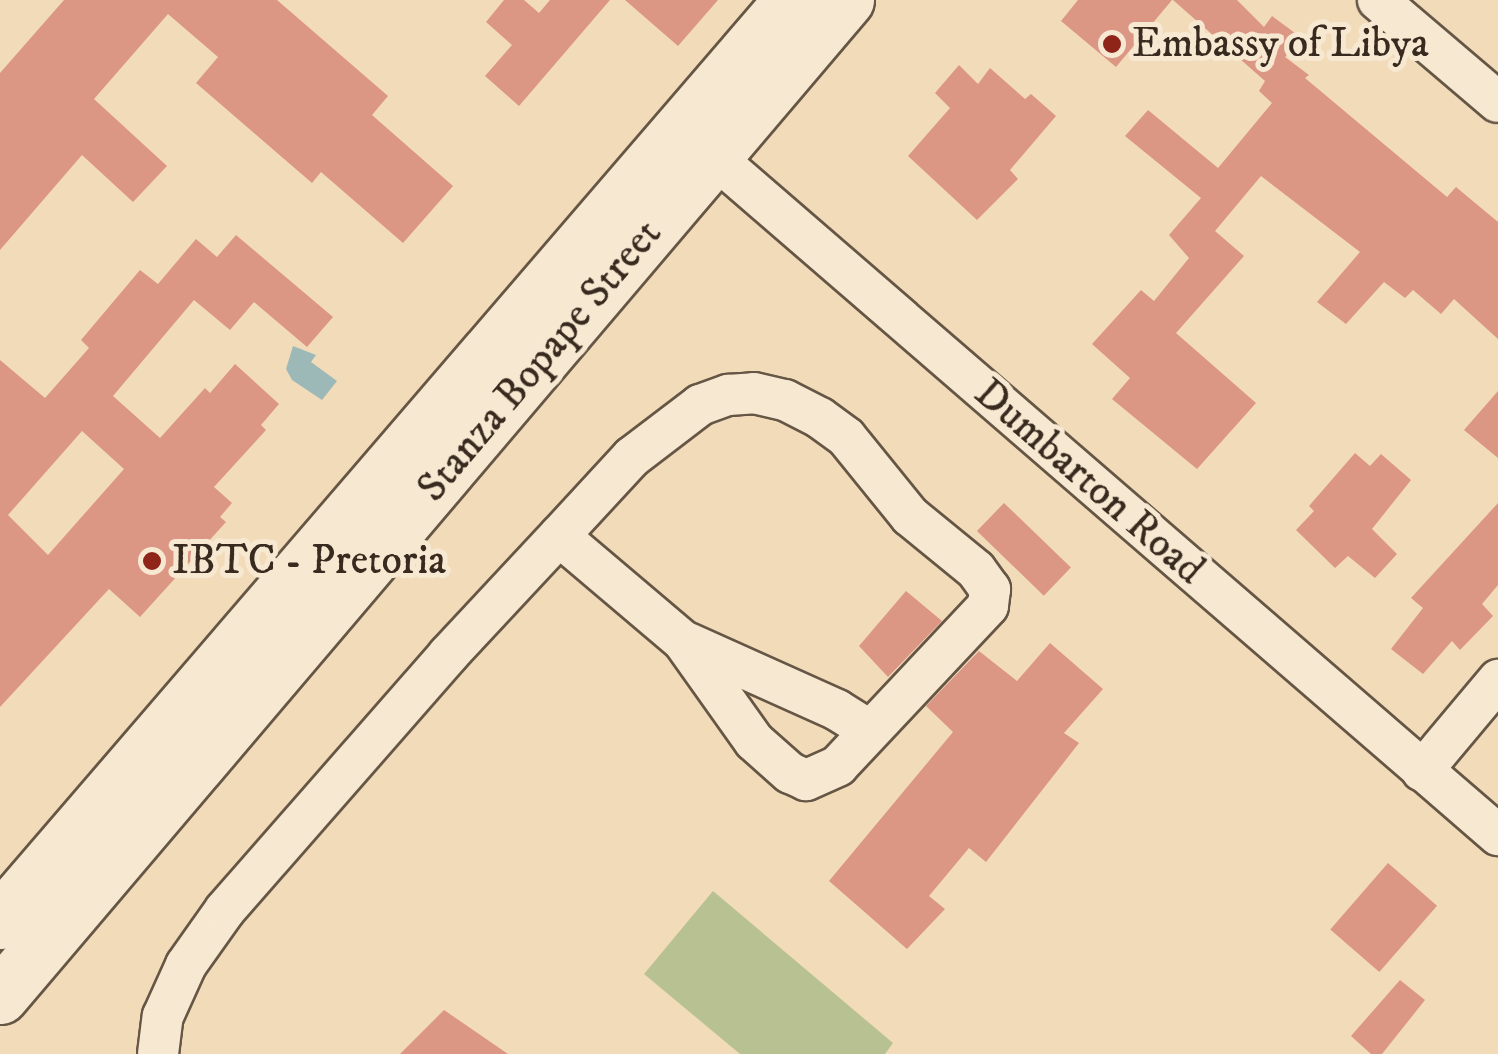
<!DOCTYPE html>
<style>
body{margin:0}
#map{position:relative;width:1498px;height:1054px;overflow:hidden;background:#f2dbb9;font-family:"IM FELL DW Pica",serif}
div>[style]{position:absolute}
.green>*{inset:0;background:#b8c191}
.water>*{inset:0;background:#9db9b7}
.building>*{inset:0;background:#dc9684;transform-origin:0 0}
.roads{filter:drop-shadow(2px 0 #665645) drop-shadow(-2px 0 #665645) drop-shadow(0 2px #665645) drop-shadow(0 -2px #665645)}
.street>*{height:40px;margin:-20px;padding:0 20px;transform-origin:20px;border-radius:20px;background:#f7e8d2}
.secondary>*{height:55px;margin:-27.5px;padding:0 27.5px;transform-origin:27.5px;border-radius:27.5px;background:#f7e8d2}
.dots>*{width:28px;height:28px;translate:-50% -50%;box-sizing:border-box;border:5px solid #f7e8d2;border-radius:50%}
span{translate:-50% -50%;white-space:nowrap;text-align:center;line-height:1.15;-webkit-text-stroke:10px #f7e8d2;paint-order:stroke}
.poi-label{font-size:42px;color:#382a1e}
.left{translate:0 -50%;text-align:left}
.street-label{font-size:42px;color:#382a1e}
</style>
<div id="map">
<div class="green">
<i style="clip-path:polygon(713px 891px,893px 1043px,885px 1054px,740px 1054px,644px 974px)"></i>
</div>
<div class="water">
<i style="clip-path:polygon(293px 346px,316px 355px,311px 362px,337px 381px,322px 400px,292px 380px,286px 369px)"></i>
</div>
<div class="building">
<i style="clip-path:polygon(64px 0,277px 0,388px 96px,372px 115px,453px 186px,403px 243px,321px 172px,312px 183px,196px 83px,218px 57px,168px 14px,94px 99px,167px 166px,133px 202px,82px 155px,0 250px,0 73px)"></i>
<i style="clip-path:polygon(504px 0,524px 0,539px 13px,550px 0,610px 0,519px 106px,485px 76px,512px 45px,486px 22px)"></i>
<i style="clip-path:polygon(625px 0,718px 0,678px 46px)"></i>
<i style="clip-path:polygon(1078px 0,1172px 0,1116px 67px,1061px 21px)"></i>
<i style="clip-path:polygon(1173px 0,1237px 0,1264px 27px,1272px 16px,1303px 39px,1285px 57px,1309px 75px,1305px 78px,1447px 197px,1456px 187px,1498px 222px,1498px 339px,1454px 299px,1441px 314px,1413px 290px,1405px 298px,1384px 282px,1346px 324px,1317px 302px,1360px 252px,1261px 176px,1215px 231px,1244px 256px,1176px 333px,1256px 403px,1197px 469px,1112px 399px,1130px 378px,1092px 344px,1141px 290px,1154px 301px,1189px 258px,1169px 235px,1201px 198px,1125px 136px,1148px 110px,1218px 168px,1272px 103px,1259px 91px,1265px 81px)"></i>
<i style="clip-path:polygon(959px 65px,978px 84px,990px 68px,1025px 99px,1031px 94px,1056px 116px,1010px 170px,1018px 179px,977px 220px,908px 156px,950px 108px,935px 93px)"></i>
<i style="clip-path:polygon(evenodd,236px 235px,333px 317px,307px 347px,254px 302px,230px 330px,194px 300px,113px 396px,160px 438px,205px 388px,210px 393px,235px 364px,279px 404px,261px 425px,266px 430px,214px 487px,232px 503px,220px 517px,226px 522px,140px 617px,109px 589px,0 707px,0 360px,45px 398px,89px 348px,81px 340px,140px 270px,158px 284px,196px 239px,217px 257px,236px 235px,82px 431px,124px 469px,48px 555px,8px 515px,82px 431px)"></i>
<i style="clip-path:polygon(1498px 391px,1498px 458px,1464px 430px)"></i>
<i style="clip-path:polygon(1355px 453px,1370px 466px,1381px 454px,1411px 480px,1372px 529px,1397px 554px,1375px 578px,1348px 556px,1335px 568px,1296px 530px,1314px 511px,1309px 506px)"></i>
<i style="left:1004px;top:503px;width:93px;height:39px;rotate:44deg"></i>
<i style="clip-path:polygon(1498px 503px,1498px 585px,1482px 604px,1493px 616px,1460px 650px,1452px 641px,1423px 674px,1391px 649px,1423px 608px,1411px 598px)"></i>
<i style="clip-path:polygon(906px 591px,942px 621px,888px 677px,859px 646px)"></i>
<i style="clip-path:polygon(1050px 643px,1103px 689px,1064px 733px,1079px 743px,986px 862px,969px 848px,929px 896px,945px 909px,907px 949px,829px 881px,953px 732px,926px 706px,979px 651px,1017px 681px)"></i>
<i style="left:1388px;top:863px;width:65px;height:88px;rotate:41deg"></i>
<i style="clip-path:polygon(1400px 980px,1425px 1000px,1382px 1054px,1371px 1054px,1351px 1036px)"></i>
<i style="clip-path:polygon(444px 1010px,508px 1054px,400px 1054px)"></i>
</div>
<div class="roads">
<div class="street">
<i style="left:1378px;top:0;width:157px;rotate:40.4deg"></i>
<i style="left:692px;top:138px;width:1066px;rotate:40.85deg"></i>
<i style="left:688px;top:643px;width:163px;rotate:24.2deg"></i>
<i style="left:837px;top:710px;width:38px;rotate:32deg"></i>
<i style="left:1422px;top:771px;width:119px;rotate:-50.1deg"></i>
<i style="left:158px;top:1054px;width:38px;rotate:-83deg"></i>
<i style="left:163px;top:1016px;width:56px;rotate:-65.7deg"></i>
<i style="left:186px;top:965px;width:67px;rotate:-54.7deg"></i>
<i style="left:225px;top:910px;width:339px;rotate:-48.8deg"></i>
<i style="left:448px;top:655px;width:163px;rotate:-47deg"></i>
<i style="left:559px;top:536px;width:108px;rotate:-47.3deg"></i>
<i style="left:632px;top:457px;width:86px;rotate:-37.4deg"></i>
<i style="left:700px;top:405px;width:30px;rotate:-20deg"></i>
<i style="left:728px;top:395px;width:26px;rotate:-4deg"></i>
<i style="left:754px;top:393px;width:32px;rotate:13deg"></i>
<i style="left:785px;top:400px;width:39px;rotate:27deg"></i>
<i style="left:820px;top:418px;width:32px;rotate:36deg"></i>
<i style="left:846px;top:437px;width:102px;rotate:51deg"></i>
<i style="left:910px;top:516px;width:85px;rotate:39.3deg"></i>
<i style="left:976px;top:570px;width:24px;rotate:54deg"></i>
<i style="left:990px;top:589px;width:17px;rotate:97deg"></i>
<i style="left:988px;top:606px;width:219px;rotate:133.2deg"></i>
<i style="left:838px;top:766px;width:35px;rotate:156deg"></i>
<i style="left:806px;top:780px;width:17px;rotate:-156deg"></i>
<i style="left:790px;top:773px;width:48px;rotate:-138.4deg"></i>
<i style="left:754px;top:741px;width:123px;rotate:-125.4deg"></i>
<i style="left:683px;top:641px;width:162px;rotate:-139.7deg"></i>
</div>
<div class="secondary">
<i style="left:0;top:921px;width:1215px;rotate:-49.31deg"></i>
<i style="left:0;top:996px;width:1307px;rotate:-49.66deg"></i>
</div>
</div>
<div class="dots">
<i style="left:1112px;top:44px;background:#8f2418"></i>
<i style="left:152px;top:561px;background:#8f2418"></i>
</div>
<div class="poi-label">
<span class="left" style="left:1132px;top:44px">Embassy of Libya</span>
<span class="left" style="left:172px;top:561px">IBTC - Pretoria</span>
</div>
<div class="street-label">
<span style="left:540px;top:361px;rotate:-50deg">Stanza Bopape Street</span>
<span style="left:1089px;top:482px;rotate:41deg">Dumbarton Road</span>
</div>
</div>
